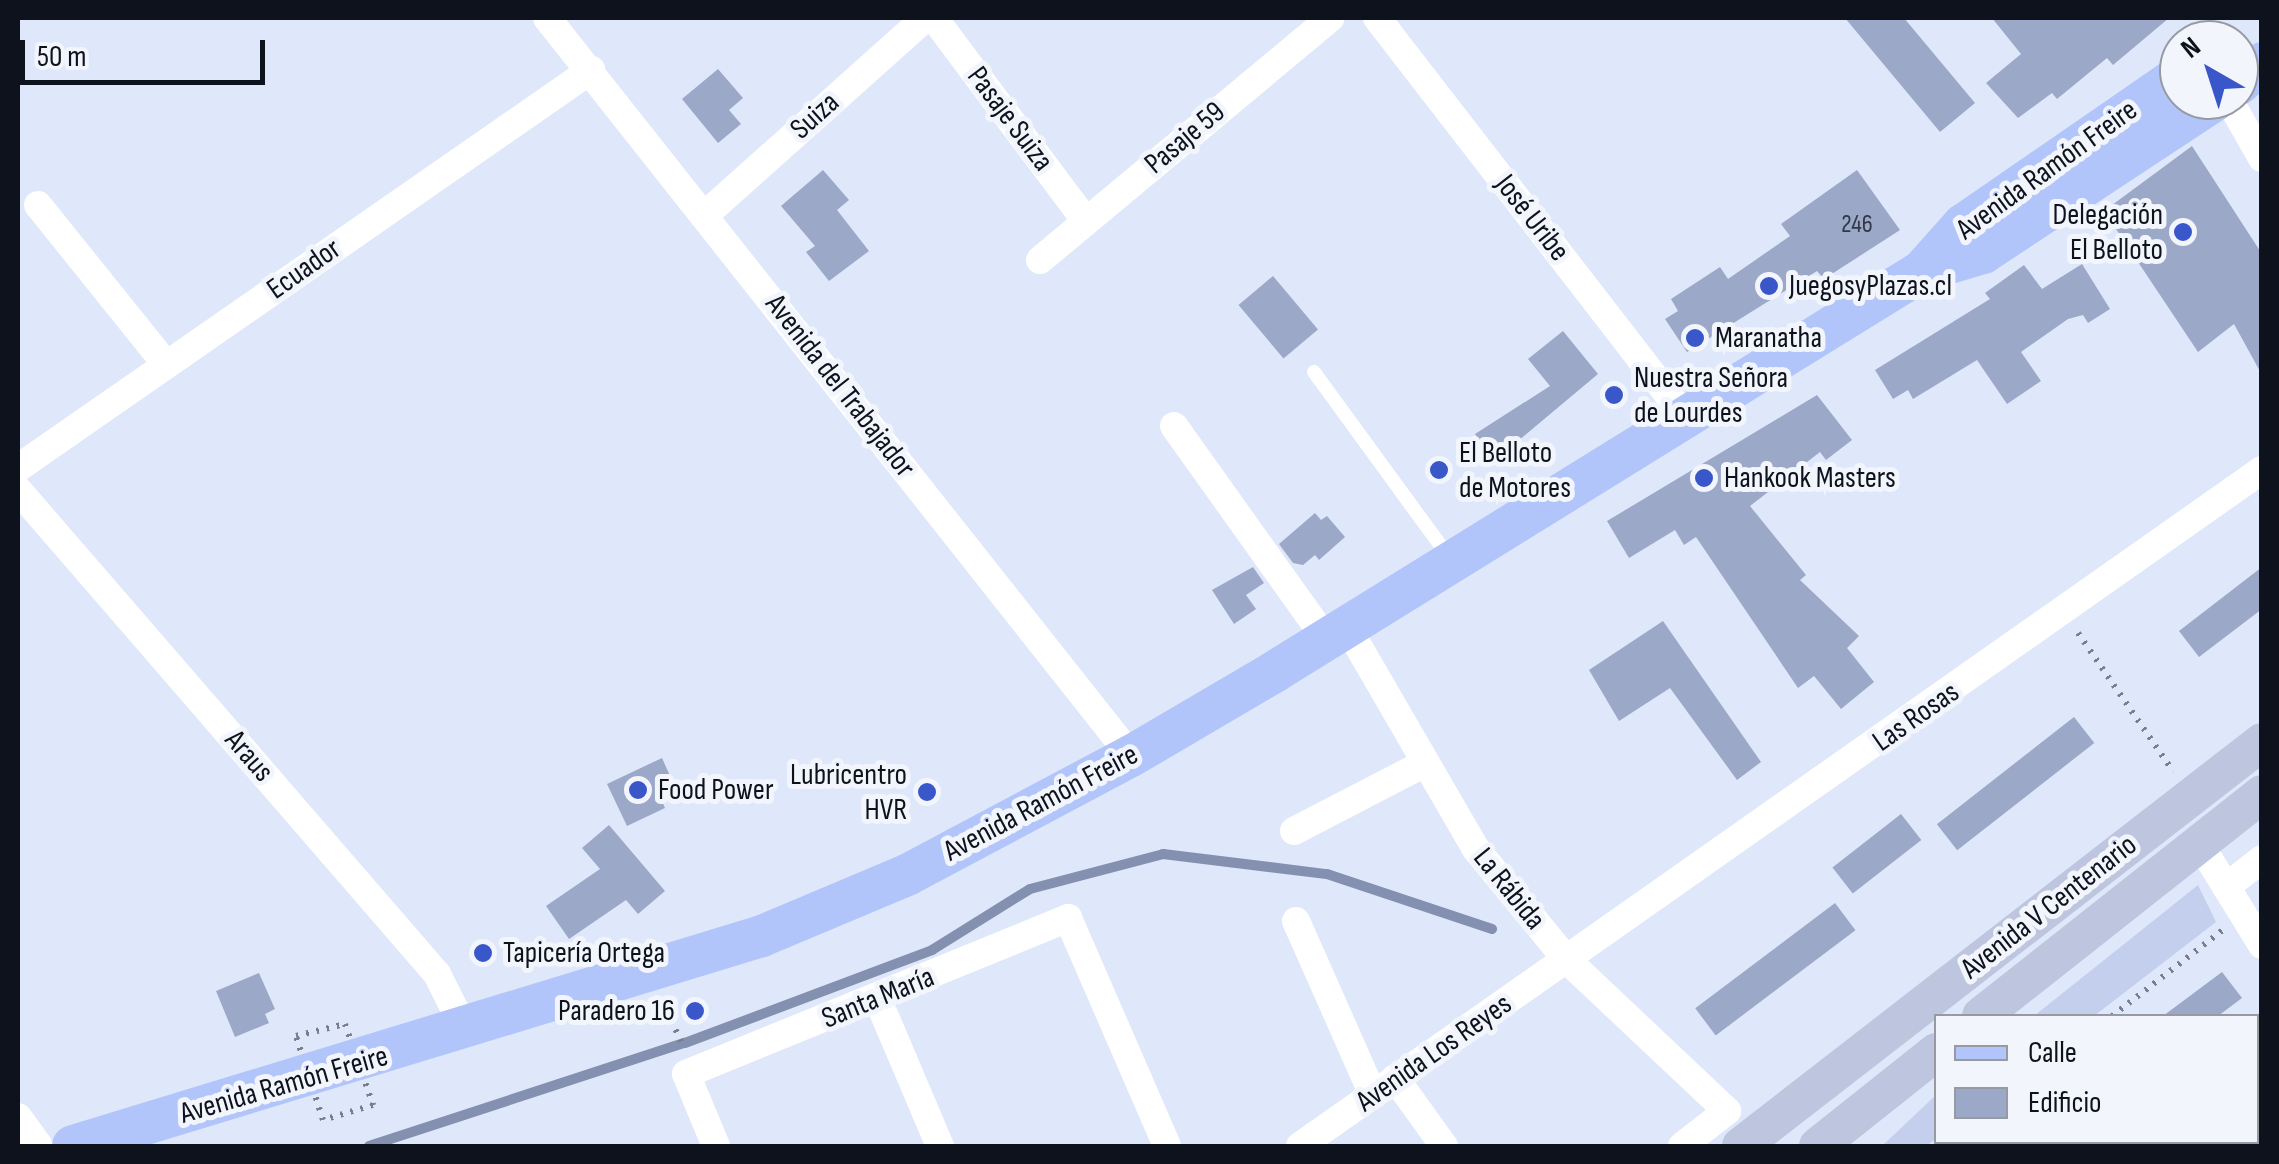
<!DOCTYPE html>
<meta charset="utf-8">
<style>
body{margin:0}
#map{position:relative;width:2279px;height:1164px;overflow:hidden;background:#dfe7fb;font-family:"Sofia Sans Condensed",sans-serif}
div>[style]{position:absolute}
.green>*{inset:0;background:#c3cfed}
.stream>*{height:10px;margin:-5px;padding:0 5px;transform-origin:5px;border-radius:5px;background:#8490af}
.building>*{inset:0;background:#9ba8c8;transform-origin:0 0}
.path>*{height:6px;margin-top:-3px;transform-origin:0;background:repeating-linear-gradient(90deg,#787e8e 0 2.5px,transparent 0 10.5px)}
.service>*{height:14px;margin:-7px;padding:0 7px;transform-origin:7px;border-radius:7px;background:#fff}
.minor>*{height:28px;margin:-14px;padding:0 14px;transform-origin:14px;border-radius:14px;background:#fff}
.secondary>*{height:38px;margin:-19px;padding:0 19px;transform-origin:19px;border-radius:19px;background:#bec6df}
.primary>*{height:42px;margin:-21px;padding:0 21px;transform-origin:21px;border-radius:21px;background:#b2c5fa}
.dots>*{width:28px;height:28px;translate:-50% -50%;box-sizing:border-box;border:5px solid #f2f5fc;border-radius:50%}
span{translate:-50% -50%;white-space:nowrap;text-align:center;line-height:1.15;-webkit-text-stroke:10px #f2f5fc;paint-order:stroke}
.number-label{font-size:25px;color:#313848}
.number-label span{-webkit-text-stroke-width:0}
.street-label{font-size:30px;color:#0e121d}
.poi-label{font-size:30px;color:#0e121d}
.right{translate:-100% -50%;text-align:right}
.left{translate:0 -50%;text-align:left}
.frame{position:absolute;inset:0;border:20px solid #0e121d;pointer-events:none}
.legend{position:absolute;left:1934px;top:1014px;width:325px;height:130px;box-sizing:border-box;background:#f2f5fc;border:2px solid #979aa3;margin:0;padding:12px 18px;list-style:none;font-size:30px;color:#0e121d}
.legend li{display:flex;align-items:center;gap:20px;height:50px}
.legend b{width:50px;border:2px solid #979aa3}
.north{position:absolute;left:2159px;top:20px;width:100px;height:100px;box-sizing:border-box;background:#f2f5fc;border:2px solid #979aa3;border-radius:50%;rotate:321deg;font-size:28px;font-weight:700;line-height:40px;text-align:center;color:#0e121d}
.north::after{content:'';display:block;margin:auto;width:35px;height:45px;background:#3a57c9;clip-path:polygon(50% 0,100% 100%,50% 72%,0 100%)}
.scale{position:absolute;left:20px;top:40px;width:245px;height:45px;box-sizing:border-box;border:5px solid #0e121d;border-top:0;padding-left:12px;font-size:30px;line-height:35px;white-space:nowrap;color:#0e121d;-webkit-text-stroke:8px #f2f5fc;paint-order:stroke}
</style>
<div id="map">
<div class="green">
<i style="clip-path:polygon(2198px 885px,2216px 922px,2094px 1016px,2034px 1016px)"></i>
<i style="clip-path:polygon(1936px 1095px,1936px 1139px,1926px 1146px,1882px 1146px)"></i>
</div>
<div class="stream">
<i style="left:369px;top:1146px;width:332px;rotate:-18.1deg"></i>
<i style="left:685px;top:1043px;width:264px;rotate:-20.6deg"></i>
<i style="left:932px;top:950px;width:115px;rotate:-31.9deg"></i>
<i style="left:1030px;top:889px;width:138px;rotate:-14.7deg"></i>
<i style="left:1163px;top:854px;width:165px;rotate:7deg"></i>
<i style="left:1327px;top:874px;width:174px;rotate:18.4deg"></i>
</div>
<div class="building">
<i style="clip-path:polygon(1845px 18px,1904px 18px,1975px 103px,1940px 132px)"></i>
<i style="clip-path:polygon(1992px 18px,2169px 18px,2113px 65px,2107px 58px,2057px 99px,2052px 93px,2018px 118px,1986px 83px,2021px 54px)"></i>
<i style="clip-path:polygon(718px 69px,743px 98px,729px 110px,741px 124px,718px 143px,682px 99px)"></i>
<i style="clip-path:polygon(2192px 146px,2262px 254px,2262px 375px,2234px 324px,2198px 352px,2104px 211px)"></i>
<i style="clip-path:polygon(823px 170px,849px 200px,837px 210px,869px 251px,829px 281px,806px 252px,815px 246px,781px 206px)"></i>
<i style="clip-path:polygon(1857px 170px,1900px 230px,1824px 279px,1817px 271px,1687px 352px,1665px 319px,1678px 311px,1671px 299px,1720px 267px,1728px 279px,1790px 236px,1781px 224px)"></i>
<i style="clip-path:polygon(2082px 264px,2110px 309px,2088px 323px,2083px 315px,2068px 319px,2021px 352px,2041px 381px,2007px 404px,1977px 360px,1913px 399px,1908px 390px,1893px 399px,1875px 370px,1990px 299px,1985px 293px,2024px 265px,2042px 289px)"></i>
<i style="left:1273px;top:276px;width:70px;height:45px;rotate:50deg"></i>
<i style="clip-path:polygon(1563px 331px,1598px 374px,1493px 462px,1475px 434px,1550px 386px,1528px 359px)"></i>
<i style="clip-path:polygon(1817px 395px,1852px 440px,1826px 460px,1820px 452px,1750px 506px,1806px 575px,1800px 580px,1859px 636px,1847px 648px,1874px 682px,1841px 709px,1814px 676px,1798px 688px,1696px 537px,1684px 545px,1675px 530px,1629px 558px,1607px 521px)"></i>
<i style="clip-path:polygon(1315px 513px,1321px 520px,1327px 516px,1345px 537px,1319px 560px,1315px 555px,1303px 565px,1293px 563px,1279px 544px)"></i>
<i style="clip-path:polygon(1253px 567px,1264px 583px,1246px 595px,1256px 609px,1234px 624px,1212px 590px)"></i>
<i style="clip-path:polygon(2262px 567px,2262px 609px,2199px 657px,2179px 631px)"></i>
<i style="clip-path:polygon(1663px 621px,1761px 762px,1737px 780px,1670px 688px,1619px 721px,1589px 670px)"></i>
<i style="left:2074px;top:717px;width:33px;height:174px;rotate:52deg"></i>
<i style="clip-path:polygon(662px 758px,675px 787px,659px 794px,665px 808px,627px 826px,607px 784px)"></i>
<i style="left:1901px;top:814px;width:33px;height:87px;rotate:52deg"></i>
<i style="clip-path:polygon(609px 825px,665px 891px,638px 914px,626px 900px,569px 939px,546px 906px,600px 869px,582px 848px)"></i>
<i style="left:1835px;top:903px;width:34px;height:175px;rotate:53deg"></i>
<i style="clip-path:polygon(2222px 972px,2242px 998px,2218px 1016px,2163px 1016px)"></i>
<i style="clip-path:polygon(259px 973px,275px 1009px,265px 1014px,269px 1023px,235px 1037px,216px 991px)"></i>
</div>
<div class="path">
<i style="left:2078px;top:633px;width:168px;rotate:55.5deg"></i>
<i style="left:663px;top:1001px;width:47px;rotate:66.2deg"></i>
<i style="left:2112px;top:1016px;width:140px;rotate:-37.8deg"></i>
<i style="left:345px;top:1024px;width:86px;rotate:70.9deg"></i>
<i style="left:373px;top:1105px;width:52px;rotate:163.3deg"></i>
<i style="left:323px;top:1120px;width:88px;rotate:-107.8deg"></i>
<i style="left:296px;top:1036px;width:50px;rotate:-13.8deg"></i>
<i style="left:1945px;top:1146px;width:8px;rotate:-30deg"></i>
</div>
<div class="service">
<i style="left:1314px;top:372px;width:228px;rotate:53.9deg"></i>
</div>
<div class="minor">
<i style="left:547px;top:18px;width:941px;rotate:51.64deg"></i>
<i style="left:934px;top:18px;width:254px;rotate:53.2deg"></i>
<i style="left:1377px;top:18px;width:507px;rotate:52.29deg"></i>
<i style="left:2229px;top:100px;width:67px;rotate:60.4deg"></i>
<i style="left:38px;top:205px;width:204px;rotate:51.2deg"></i>
<i style="left:706px;top:214px;width:294px;rotate:-41.8deg"></i>
<i style="left:1040px;top:260px;width:378px;rotate:-39.8deg"></i>
<i style="left:1174px;top:426px;width:260px;rotate:54.5deg"></i>
<i style="left:18px;top:468px;width:698px;rotate:-34.78deg"></i>
<i style="left:18px;top:490px;width:640px;rotate:49.12deg"></i>
<i style="left:437px;top:974px;width:65px;rotate:63.4deg"></i>
<i style="left:1346px;top:625px;width:259px;rotate:59.9deg"></i>
<i style="left:1476px;top:849px;width:144px;rotate:50.7deg"></i>
<i style="left:1567px;top:960px;width:220px;rotate:43.3deg"></i>
<i style="left:1727px;top:1111px;width:57px;rotate:142.1deg"></i>
<i style="left:1294px;top:831px;width:148px;rotate:-27.4deg"></i>
<i style="left:2199px;top:843px;width:120px;rotate:58.3deg"></i>
<i style="left:2226px;top:887px;width:46px;rotate:-37.9deg"></i>
<i style="left:1296px;top:921px;width:190px;rotate:66.1deg"></i>
<i style="left:878px;top:1000px;width:159px;rotate:67deg"></i>
<i style="left:1395px;top:1078px;width:84px;rotate:54.2deg"></i>
<i style="left:18px;top:1117px;width:36px;rotate:54deg"></i>
<i style="left:716px;top:1146px;width:78px;rotate:-112.6deg"></i>
<i style="left:686px;top:1074px;width:413px;rotate:-22.2deg"></i>
<i style="left:1068px;top:918px;width:249px;rotate:66.5deg"></i>
<i style="left:1300px;top:1146px;width:1176px;rotate:-35.1deg"></i>
</div>
<div class="secondary">
<i style="left:1981px;top:1016px;width:358px;rotate:-38.3deg"></i>
<i style="left:1741px;top:1146px;width:659px;rotate:-37.79deg"></i>
<i style="left:1818px;top:1146px;width:151px;rotate:-38.5deg"></i>
</div>
<div class="primary">
<i style="left:2239px;top:84px;width:31px;rotate:-42deg"></i>
<i style="left:1922px;top:271px;width:62px;rotate:-48.3deg"></i>
<i style="left:1963px;top:225px;width:262px;rotate:-34.6deg"></i>
<i style="left:73px;top:1146px;width:720px;rotate:-16.95deg"></i>
<i style="left:762px;top:936px;width:157px;rotate:-22.8deg"></i>
<i style="left:907px;top:875px;width:254px;rotate:-28deg"></i>
<i style="left:1131px;top:756px;width:166px;rotate:-30.4deg"></i>
<i style="left:1274px;top:672px;width:762px;rotate:-31.75deg"></i>
<i style="left:1922px;top:271px;width:64px;rotate:-16.4deg"></i>
<i style="left:1983px;top:253px;width:278px;rotate:-33.4deg"></i>
</div>
<div class="dots">
<i style="left:2183px;top:232px;background:#3a57c9"></i>
<i style="left:1769px;top:286px;background:#3a57c9"></i>
<i style="left:1695px;top:338px;background:#3a57c9"></i>
<i style="left:1614px;top:395px;background:#3a57c9"></i>
<i style="left:1439px;top:470px;background:#3a57c9"></i>
<i style="left:1704px;top:478px;background:#3a57c9"></i>
<i style="left:638px;top:790px;background:#3a57c9"></i>
<i style="left:927px;top:792px;background:#3a57c9"></i>
<i style="left:483px;top:953px;background:#3a57c9"></i>
<i style="left:695px;top:1011px;background:#3a57c9"></i>
</div>
<div class="number-label">
<span style="left:1857px;top:225px">246</span>
</div>
<div class="street-label">
<span style="left:815px;top:116px;rotate:-42deg">Suiza</span>
<span style="left:1010px;top:119px;rotate:53deg">Pasaje Suiza</span>
<span style="left:1185px;top:138px;rotate:-40deg">Pasaje 59</span>
<span style="left:2047px;top:170px;rotate:-36deg">Avenida Ramón Freire</span>
<span style="left:1532px;top:218px;rotate:52deg">José Uribe</span>
<span style="left:304px;top:269px;rotate:-35deg">Ecuador</span>
<span style="left:840px;top:386px;rotate:52deg">Avenida del Trabajador</span>
<span style="left:1916px;top:717px;rotate:-35deg">Las Rosas</span>
<span style="left:249px;top:756px;rotate:49deg">Araus</span>
<span style="left:1041px;top:803px;rotate:-28deg">Avenida Ramón Freire</span>
<span style="left:1509px;top:889px;rotate:51deg">La Rábida</span>
<span style="left:2049px;top:907px;rotate:-38deg">Avenida V Centenario</span>
<span style="left:878px;top:998px;rotate:-22deg">Santa María</span>
<span style="left:1434px;top:1053px;rotate:-35deg">Avenida Los Reyes</span>
<span style="left:284px;top:1085px;rotate:-16deg">Avenida Ramón Freire</span>
</div>
<div class="poi-label">
<span class="right" style="left:2163px;top:232px">Delegación<br>El Belloto</span>
<span class="left" style="left:1789px;top:286px">JuegosyPlazas.cl</span>
<span class="left" style="left:1715px;top:338px">Maranatha</span>
<span class="left" style="left:1634px;top:395px">Nuestra Señora<br>de Lourdes</span>
<span class="left" style="left:1459px;top:470px">El Belloto<br>de Motores</span>
<span class="left" style="left:1724px;top:478px">Hankook Masters</span>
<span class="right" style="left:907px;top:792px">Lubricentro<br>HVR</span>
<span class="left" style="left:658px;top:790px">Food Power</span>
<span class="left" style="left:503px;top:953px">Tapicería Ortega</span>
<span class="right" style="left:675px;top:1011px">Paradero 16</span>
</div>
<div class="frame"></div>
<ul class="legend">
<li><b style="height:12px;background:#b2c5fa"></b>Calle</li>
<li><b style="height:28px;background:#9ba8c8"></b>Edificio</li>
</ul>
<div class="north">N</div>
<div class="scale">50 m</div>
</div>
